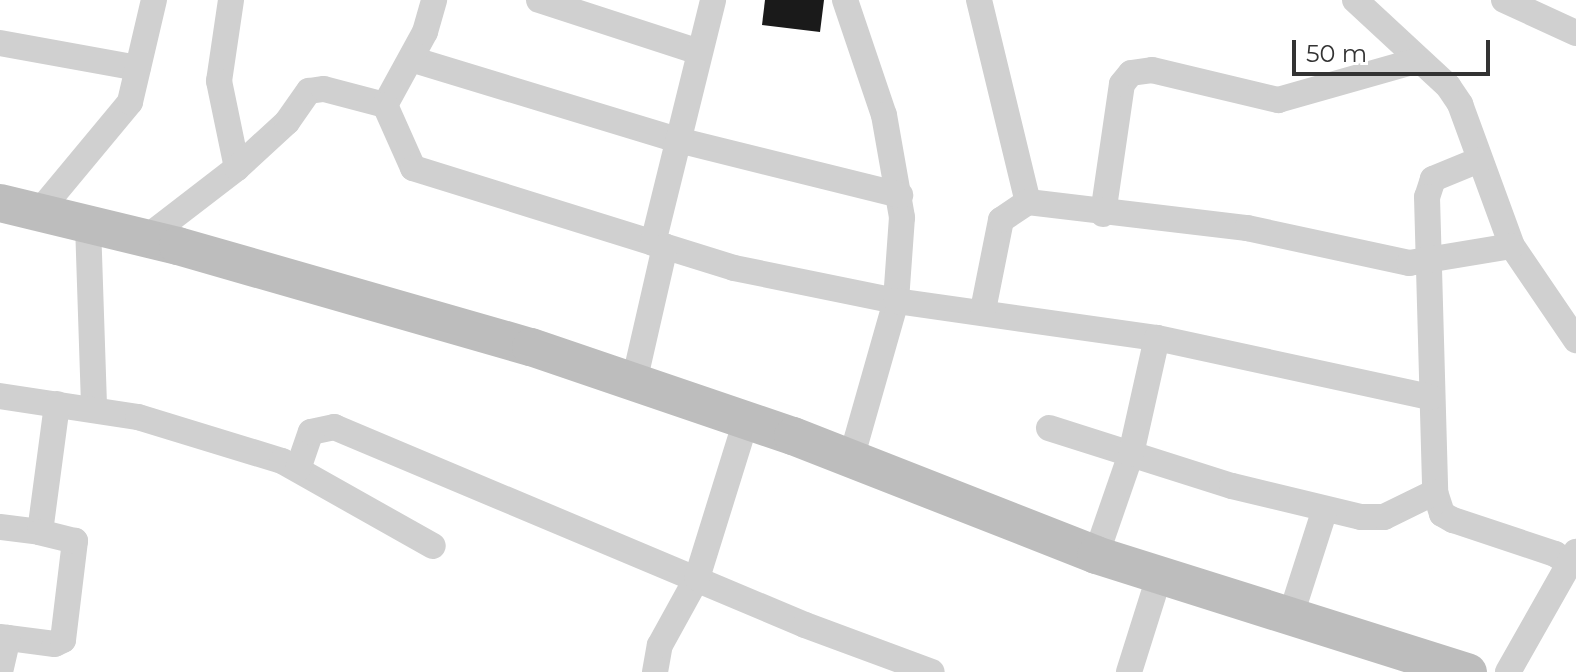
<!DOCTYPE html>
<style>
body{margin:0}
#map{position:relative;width:1576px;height:672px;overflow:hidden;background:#fff;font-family:Montserrat,sans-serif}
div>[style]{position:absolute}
.building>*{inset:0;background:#1a1a1a}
.street>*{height:26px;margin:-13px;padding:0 13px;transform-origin:13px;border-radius:13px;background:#d0d0d0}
.secondary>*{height:38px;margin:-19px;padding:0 19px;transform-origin:19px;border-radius:19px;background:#bdbdbd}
span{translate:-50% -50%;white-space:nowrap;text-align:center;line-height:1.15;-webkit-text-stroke:8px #fff;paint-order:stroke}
.scale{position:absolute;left:1292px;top:40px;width:198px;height:36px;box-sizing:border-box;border:4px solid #333;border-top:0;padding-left:10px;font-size:24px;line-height:28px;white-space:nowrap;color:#333;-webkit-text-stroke:6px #fff;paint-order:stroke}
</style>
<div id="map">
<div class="building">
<i style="clip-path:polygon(765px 0,824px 0,820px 32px,762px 25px)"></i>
</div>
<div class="street">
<i style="left:231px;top:0;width:82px;rotate:98.4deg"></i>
<i style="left:219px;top:81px;width:89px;rotate:78.3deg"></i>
<i style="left:539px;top:0;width:168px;rotate:18deg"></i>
<i style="left:845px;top:0;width:121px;rotate:71.3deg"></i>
<i style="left:884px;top:115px;width:104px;rotate:80deg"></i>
<i style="left:902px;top:217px;width:84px;rotate:94.1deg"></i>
<i style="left:896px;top:301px;width:164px;rotate:105.9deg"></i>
<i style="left:979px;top:0;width:208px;rotate:76.4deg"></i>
<i style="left:1355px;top:0;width:127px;rotate:42.8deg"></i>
<i style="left:1448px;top:86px;width:22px;rotate:56deg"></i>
<i style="left:1460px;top:104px;width:151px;rotate:69.9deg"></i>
<i style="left:1512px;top:246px;width:114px;rotate:55.8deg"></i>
<i style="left:1504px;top:0;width:79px;rotate:24.6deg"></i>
<i style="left:0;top:43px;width:140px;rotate:10.3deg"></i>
<i style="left:411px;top:59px;width:279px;rotate:16.9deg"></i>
<i style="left:678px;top:140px;width:229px;rotate:13.9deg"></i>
<i style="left:385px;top:105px;width:83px;rotate:-61.3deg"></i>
<i style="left:425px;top:32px;width:33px;rotate:-74deg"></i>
<i style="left:1479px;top:160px;width:50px;rotate:157.6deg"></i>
<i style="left:1433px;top:179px;width:19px;rotate:108deg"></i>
<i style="left:1427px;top:197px;width:295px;rotate:88.4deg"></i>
<i style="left:1435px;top:492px;width:23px;rotate:72deg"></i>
<i style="left:1442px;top:514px;width:13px;rotate:29deg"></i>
<i style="left:1453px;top:520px;width:108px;rotate:18.4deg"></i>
<i style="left:1555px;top:554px;width:18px;rotate:34deg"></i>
<i style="left:38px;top:213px;width:144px;rotate:-50.3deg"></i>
<i style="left:130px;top:102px;width:105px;rotate:-76.8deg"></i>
<i style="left:1103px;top:214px;width:131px;rotate:-81.7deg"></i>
<i style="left:1122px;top:84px;width:14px;rotate:-51deg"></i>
<i style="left:1131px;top:73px;width:21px;rotate:-8deg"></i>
<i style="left:1152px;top:70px;width:130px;rotate:13.4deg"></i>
<i style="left:1278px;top:100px;width:143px;rotate:-15.8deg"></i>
<i style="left:88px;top:224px;width:184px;rotate:88.1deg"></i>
<i style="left:146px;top:238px;width:115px;rotate:-37.6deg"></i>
<i style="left:237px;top:168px;width:68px;rotate:-42.6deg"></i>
<i style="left:287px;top:122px;width:38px;rotate:-55deg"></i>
<i style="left:309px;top:91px;width:15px;rotate:-8deg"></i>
<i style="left:324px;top:89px;width:63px;rotate:14.7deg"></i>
<i style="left:385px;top:105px;width:69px;rotate:66deg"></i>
<i style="left:413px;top:168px;width:336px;rotate:17.3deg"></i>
<i style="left:734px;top:268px;width:165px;rotate:11.5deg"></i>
<i style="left:896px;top:301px;width:264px;rotate:8.1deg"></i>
<i style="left:1157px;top:338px;width:280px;rotate:12.2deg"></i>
<i style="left:653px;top:243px;width:250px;rotate:-76.1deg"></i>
<i style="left:983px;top:310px;width:92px;rotate:-78.7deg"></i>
<i style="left:1001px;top:220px;width:32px;rotate:-34deg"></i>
<i style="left:1028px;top:202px;width:221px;rotate:6.8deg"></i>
<i style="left:1247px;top:228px;width:166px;rotate:12.2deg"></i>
<i style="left:1409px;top:263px;width:104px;rotate:-9.4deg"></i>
<i style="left:634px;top:382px;width:139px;rotate:-77.1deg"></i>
<i style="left:0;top:396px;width:140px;rotate:8.7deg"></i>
<i style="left:138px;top:417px;width:151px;rotate:17deg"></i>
<i style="left:282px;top:461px;width:173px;rotate:29.4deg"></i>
<i style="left:1049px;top:428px;width:192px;rotate:17.6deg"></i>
<i style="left:1232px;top:486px;width:133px;rotate:13.5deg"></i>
<i style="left:1361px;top:517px;width:23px"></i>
<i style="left:1384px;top:517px;width:57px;rotate:-26.1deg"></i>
<i style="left:298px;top:469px;width:39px;rotate:-71deg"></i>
<i style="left:311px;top:432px;width:24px;rotate:-12deg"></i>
<i style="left:334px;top:427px;width:511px;rotate:22.8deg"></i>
<i style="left:805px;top:625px;width:135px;rotate:20.3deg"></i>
<i style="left:0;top:527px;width:40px;rotate:7.1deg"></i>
<i style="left:40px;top:532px;width:129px;rotate:-82.4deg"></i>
<i style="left:1096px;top:555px;width:107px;rotate:-70.9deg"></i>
<i style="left:1131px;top:454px;width:119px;rotate:-77.4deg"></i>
<i style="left:1290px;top:618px;width:114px;rotate:-72.2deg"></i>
<i style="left:0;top:637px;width:55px;rotate:7.3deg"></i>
<i style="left:55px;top:644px;width:9px;rotate:-27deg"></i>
<i style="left:63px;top:640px;width:100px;rotate:-83.1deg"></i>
<i style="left:75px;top:541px;width:36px;rotate:-166deg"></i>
<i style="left:0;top:672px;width:35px;rotate:-77deg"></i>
<i style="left:655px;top:672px;width:27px;rotate:-80deg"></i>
<i style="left:660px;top:645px;width:77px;rotate:-61.1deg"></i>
<i style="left:697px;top:578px;width:164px;rotate:-72.7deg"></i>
<i style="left:1129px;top:672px;width:100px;rotate:-72.5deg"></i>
<i style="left:1508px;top:672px;width:138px;rotate:-60.5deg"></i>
</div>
<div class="secondary">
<i style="left:0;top:203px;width:183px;rotate:13.6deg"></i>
<i style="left:178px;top:246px;width:367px;rotate:16deg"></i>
<i style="left:531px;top:347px;width:277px;rotate:18.8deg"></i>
<i style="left:793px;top:436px;width:326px;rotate:21.4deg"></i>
<i style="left:1096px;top:555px;width:390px;rotate:17.5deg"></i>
</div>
<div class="scale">50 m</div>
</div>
